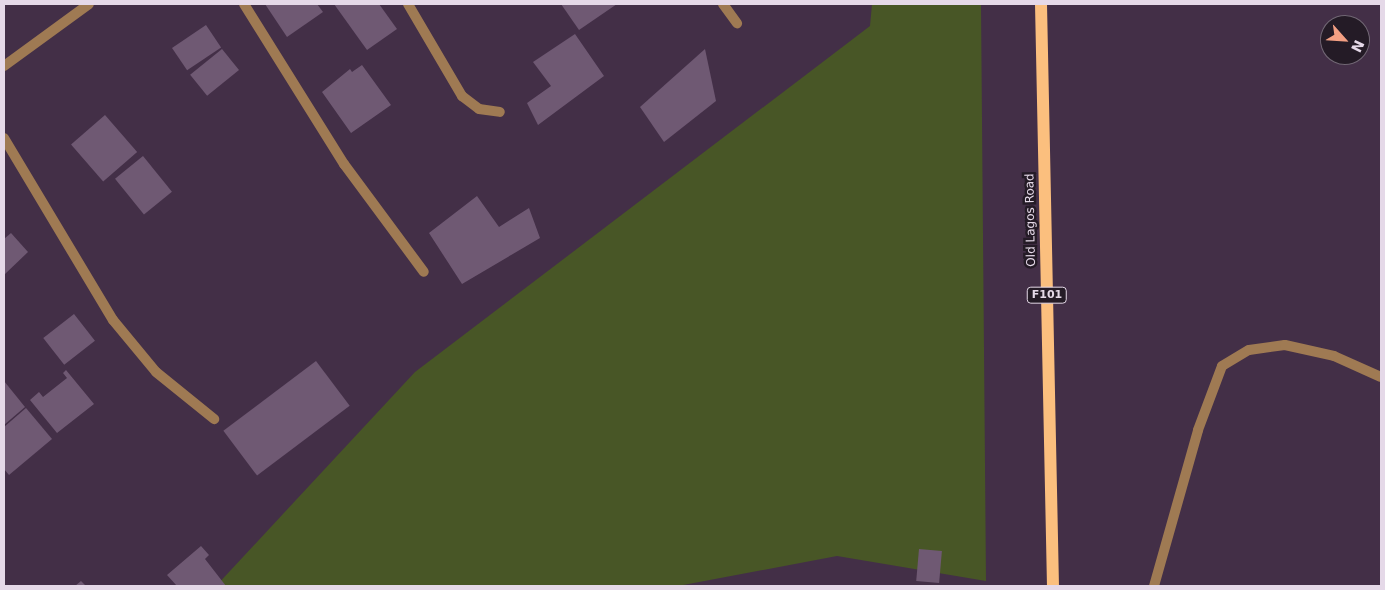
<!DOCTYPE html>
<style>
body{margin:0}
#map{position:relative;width:1385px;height:590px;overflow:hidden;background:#432f47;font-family:"DejaVu Sans",sans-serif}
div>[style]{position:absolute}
.green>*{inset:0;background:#485626}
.building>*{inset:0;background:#6f5973;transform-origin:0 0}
.minor>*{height:10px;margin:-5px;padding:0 5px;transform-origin:5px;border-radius:5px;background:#9f7a53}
.primary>*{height:12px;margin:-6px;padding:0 6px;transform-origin:6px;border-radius:6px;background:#fbbf7e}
span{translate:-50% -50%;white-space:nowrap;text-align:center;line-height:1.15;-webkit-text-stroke:5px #241b26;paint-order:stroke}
.shield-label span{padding:1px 4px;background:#241b26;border:1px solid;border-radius:4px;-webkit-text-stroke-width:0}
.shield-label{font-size:11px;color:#e5d9e8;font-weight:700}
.street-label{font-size:12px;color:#e5d9e8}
.frame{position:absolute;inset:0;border:5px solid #e5d9e8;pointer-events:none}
.north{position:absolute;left:1320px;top:15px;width:50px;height:50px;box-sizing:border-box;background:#241b26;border:1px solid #716774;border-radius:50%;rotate:116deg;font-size:14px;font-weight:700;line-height:20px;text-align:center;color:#e5d9e8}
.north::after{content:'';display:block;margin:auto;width:18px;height:22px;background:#f39f83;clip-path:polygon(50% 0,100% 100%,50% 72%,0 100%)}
</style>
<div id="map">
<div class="green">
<i style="clip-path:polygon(872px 4px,981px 4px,986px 581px,837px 556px,678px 586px,216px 586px,415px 372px,870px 26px)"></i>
</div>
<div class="building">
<i style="clip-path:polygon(265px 4px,317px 4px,323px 12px,287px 37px)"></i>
<i style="clip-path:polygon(334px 4px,379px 4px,397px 29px,367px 50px)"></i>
<i style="clip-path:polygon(561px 4px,617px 4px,579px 30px)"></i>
<i style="left:206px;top:25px;width:27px;height:41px;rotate:56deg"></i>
<i style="clip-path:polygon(575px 34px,604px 76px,538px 125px,527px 103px,551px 86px,533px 62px)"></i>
<i style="left:222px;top:49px;width:27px;height:41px;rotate:51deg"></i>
<i style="clip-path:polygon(705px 49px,716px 101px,664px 142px,640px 107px)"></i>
<i style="clip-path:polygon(362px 65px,391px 105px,351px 133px,322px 92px,350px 69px,352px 72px)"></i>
<i style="left:105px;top:115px;width:49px;height:45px;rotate:49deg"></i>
<i style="left:143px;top:156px;width:46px;height:36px;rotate:51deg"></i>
<i style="clip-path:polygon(477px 196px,499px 227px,529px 208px,540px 238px,462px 284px,429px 233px)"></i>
<i style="clip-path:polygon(11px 233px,28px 252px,4px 275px,4px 239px)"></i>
<i style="left:74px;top:314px;width:34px;height:39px;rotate:52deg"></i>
<i style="left:316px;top:361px;width:56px;height:116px;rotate:53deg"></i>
<i style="clip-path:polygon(66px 370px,94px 404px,57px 433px,30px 400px,39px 392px,43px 397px,67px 378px,63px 373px)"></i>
<i style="clip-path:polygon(4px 381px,25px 407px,4px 425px)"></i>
<i style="clip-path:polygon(26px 408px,52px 439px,9px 475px,4px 469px,4px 427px)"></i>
<i style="clip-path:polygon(201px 546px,209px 555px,205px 559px,226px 586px,177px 586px,167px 575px)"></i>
<i style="left:919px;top:549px;width:23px;height:32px;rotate:5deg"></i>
<i style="clip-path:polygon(81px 581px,86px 586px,75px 586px)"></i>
</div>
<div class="minor">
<i style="left:244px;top:4px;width:189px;rotate:58deg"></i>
<i style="left:344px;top:164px;width:134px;rotate:53.5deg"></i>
<i style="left:408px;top:4px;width:107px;rotate:59.6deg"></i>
<i style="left:462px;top:96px;width:21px;rotate:37deg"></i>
<i style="left:479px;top:109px;width:21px;rotate:8deg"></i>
<i style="left:723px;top:4px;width:24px;rotate:54deg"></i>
<i style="left:4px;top:66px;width:105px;rotate:-36.1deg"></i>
<i style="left:4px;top:138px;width:212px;rotate:59.1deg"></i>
<i style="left:113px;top:320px;width:67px;rotate:50.4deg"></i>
<i style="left:156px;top:372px;width:75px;rotate:39deg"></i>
<i style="left:1154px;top:586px;width:162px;rotate:-74.2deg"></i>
<i style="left:1198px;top:430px;width:68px;rotate:-69.4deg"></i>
<i style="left:1222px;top:366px;width:31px;rotate:-31deg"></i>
<i style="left:1249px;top:350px;width:36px;rotate:-8deg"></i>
<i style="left:1285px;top:345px;width:50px;rotate:12.7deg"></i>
<i style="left:1334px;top:356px;width:51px;rotate:24.1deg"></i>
</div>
<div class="primary">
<i style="left:1041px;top:4px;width:582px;rotate:88.82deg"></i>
</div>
<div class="shield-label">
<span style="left:1047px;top:295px">F101</span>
</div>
<div class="street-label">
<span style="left:1031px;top:220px;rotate:-91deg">Old Lagos Road</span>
</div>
<div class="frame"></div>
<div class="north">N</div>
</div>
